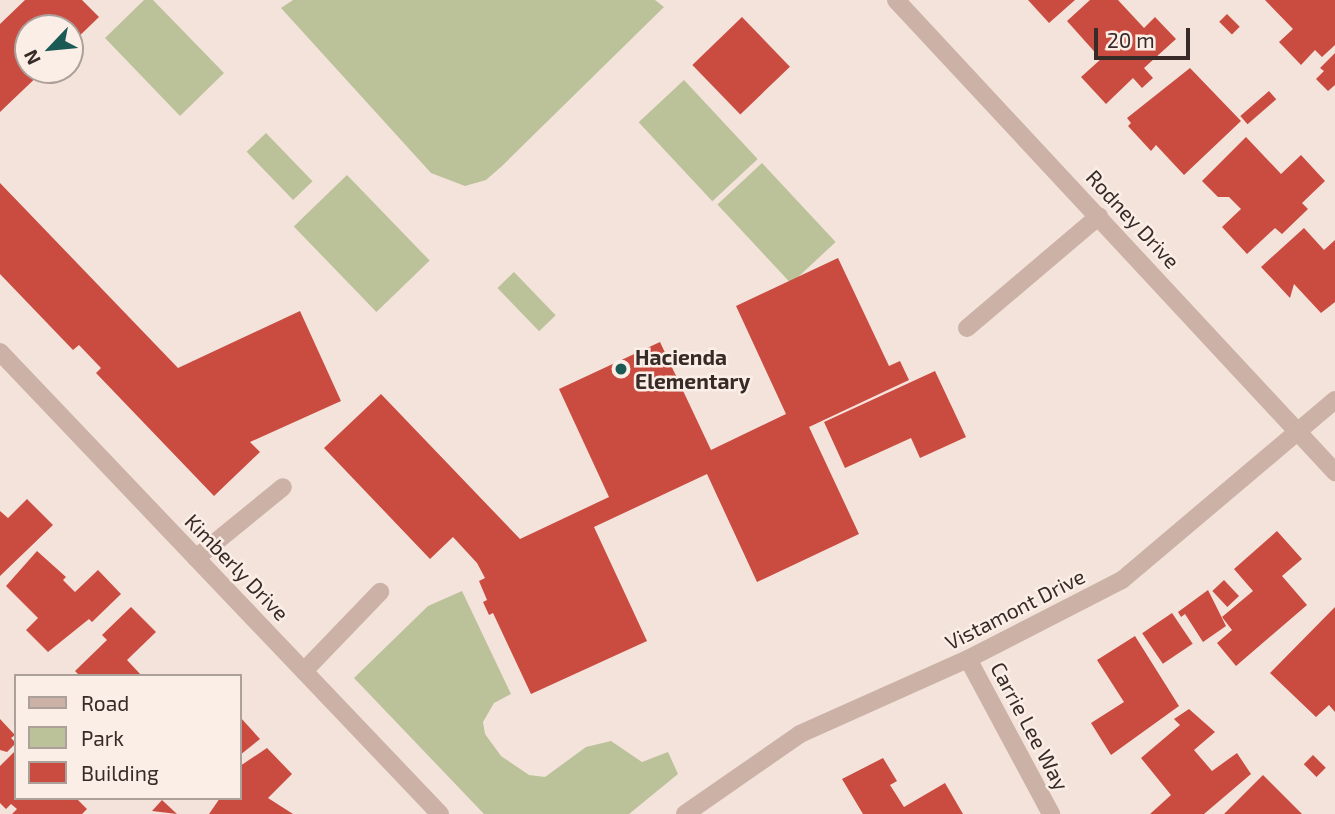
<!DOCTYPE html>
<style>
body{margin:0}
#map{position:relative;width:1335px;height:814px;overflow:hidden;background:#f3e3db;font-family:"Exo 2",sans-serif}
div>[style]{position:absolute}
.green>*{inset:0;background:#bbc29a;transform-origin:0 0}
.building>*{inset:0;background:#ca4c41;transform-origin:0 0}
.lane>*{height:18px;margin:-9px;padding:0 9px;transform-origin:9px;border-radius:9px;background:#cbb1a6}
.street>*{height:18px;margin:-9px;padding:0 9px;transform-origin:9px;border-radius:9px;background:#cbb1a6}
.dots>*{width:19px;height:19px;translate:-50% -50%;box-sizing:border-box;border:4px solid #faeee7;border-radius:50%}
span{translate:-50% -50%;white-space:nowrap;text-align:center;line-height:1.15;-webkit-text-stroke:5px #faeee7;paint-order:stroke}
.street-label{font-size:21px;color:#372a27}
.poi-label{font-size:21px;color:#372a27;font-weight:700}
.left{translate:0 -50%;text-align:left}
.legend{position:absolute;left:14px;top:674px;width:228px;height:126px;box-sizing:border-box;background:#faeee7;border:2px solid #aca09a;margin:0;padding:9px 12px;list-style:none;font-size:21px;color:#372a27}
.legend li{display:flex;align-items:center;gap:14px;height:35px}
.legend b{width:35px;border:2px solid #aca09a}
.north{position:absolute;left:14px;top:14px;width:70px;height:70px;box-sizing:border-box;background:#faeee7;border:2px solid #aca09a;border-radius:50%;rotate:244deg;font-size:19px;font-weight:700;line-height:28px;text-align:center;color:#372a27}
.north::after{content:'';display:block;margin:auto;width:24px;height:32px;background:#1b5a54;clip-path:polygon(50% 0,100% 100%,50% 72%,0 100%)}
.scale{position:absolute;left:1094px;top:28px;width:96px;height:32px;box-sizing:border-box;border:4px solid #372a27;border-top:0;padding-left:9px;font-size:21px;line-height:24px;white-space:nowrap;color:#372a27;-webkit-text-stroke:5px #faeee7;paint-order:stroke}
</style>
<div id="map">
<div class="green">
<i style="clip-path:polygon(144px 0,153px 0,224px 73px,180px 116px,105px 38px)"></i>
<i style="clip-path:polygon(293px 0,655px 0,664px 7px,502px 166px,486px 180px,465px 186px,431px 173px,281px 8px)"></i>
<i style="left:684px;top:80px;width:108px;height:62px;rotate:47deg"></i>
<i style="left:266px;top:133px;width:67px;height:27px;rotate:46deg"></i>
<i style="left:762px;top:163px;width:108px;height:61px;rotate:47deg"></i>
<i style="left:347px;top:175px;width:119px;height:74px;rotate:46deg"></i>
<i style="left:514px;top:272px;width:60px;height:23px;rotate:46deg"></i>
<i style="clip-path:polygon(462px 591px,511px 694px,494px 703px,483px 722px,485px 734px,501px 756px,529px 775px,545px 777px,586px 747px,611px 741px,642px 762px,668px 752px,678px 774px,629px 814px,484px 814px,354px 678px,428px 606px)"></i>
</div>
<div class="building">
<i style="clip-path:polygon(25px 0,82px 0,99px 17px,70px 45px,70px 28px,28px 28px,28px 70px,44px 70px,0 112px,0 24px)"></i>
<i style="clip-path:polygon(1028px 0,1075px 0,1049px 23px)"></i>
<i style="clip-path:polygon(1090px 0,1118px 0,1144px 28px,1155px 17px,1176px 39px,1144px 68px,1153px 78px,1142px 88px,1133px 78px,1106px 104px,1081px 77px,1101px 59px,1067px 21px)"></i>
<i style="clip-path:polygon(1265px 0,1335px 0,1335px 45px,1322px 57px,1315px 50px,1301px 65px,1279px 42px,1293px 29px)"></i>
<i style="left:1227px;top:14px;width:18px;height:11px;rotate:45deg"></i>
<i style="left:742px;top:17px;width:69px;height:69px;rotate:46deg"></i>
<i style="clip-path:polygon(1335px 53px,1335px 85px,1328px 91px,1316px 79px,1324px 71px,1320px 68px)"></i>
<i style="clip-path:polygon(1190px 68px,1241px 121px,1184px 175px,1156px 145px,1151px 151px,1128px 126px,1131px 123px,1127px 118px)"></i>
<i style="left:1269px;top:91px;width:11px;height:38px;rotate:49deg"></i>
<i style="clip-path:polygon(1246px 137px,1281px 174px,1301px 155px,1325px 181px,1302px 203px,1308px 209px,1282px 234px,1275px 228px,1247px 254px,1222px 227px,1241px 209px,1229px 197px,1218px 197px,1202px 181px)"></i>
<i style="clip-path:polygon(0 183px,178px 368px,300px 311px,341px 401px,250px 442px,260px 452px,214px 496px,96px 373px,101px 368px,79px 345px,73px 350px,0 274px)"></i>
<i style="clip-path:polygon(1304px 228px,1324px 250px,1335px 240px,1335px 302px,1321px 313px,1294px 284px,1290px 298px,1261px 267px)"></i>
<i style="clip-path:polygon(838px 258px,889px 366px,900px 361px,909px 380px,809px 427px,859px 534px,757px 582px,707px 474px,594px 527px,647px 641px,531px 694px,493px 613px,489px 615px,483px 602px,487px 600px,479px 581px,485px 578px,477px 563px,453px 537px,430px 559px,324px 448px,381px 394px,520px 539px,609px 497px,559px 389px,660px 342px,711px 450px,786px 414px,736px 306px)"></i>
<i style="clip-path:polygon(935px 371px,966px 437px,920px 458px,911px 438px,845px 468px,824px 422px)"></i>
<i style="clip-path:polygon(27px 499px,53px 525px,0 576px,0 511px,8px 518px)"></i>
<i style="clip-path:polygon(1277px 531px,1302px 559px,1282px 576px,1307px 605px,1236px 666px,1217px 643px,1232px 630px,1222px 617px,1253px 591px,1234px 569px)"></i>
<i style="clip-path:polygon(37px 551px,66px 577px,63px 580px,75px 592px,98px 570px,121px 594px,92px 622px,89px 619px,48px 652px,26px 630px,38px 618px,6px 586px)"></i>
<i style="left:1224px;top:580px;width:22px;height:16px;rotate:47deg"></i>
<i style="clip-path:polygon(1208px 590px,1226px 626px,1203px 642px,1185px 614px,1181px 617px,1178px 612px)"></i>
<i style="clip-path:polygon(131px 607px,156px 632px,127px 660px,142px 676px,80px 676px,75px 671px,107px 640px,102px 635px)"></i>
<i style="clip-path:polygon(1335px 607px,1335px 712px,1329px 705px,1316px 717px,1270px 673px)"></i>
<i style="left:1172px;top:613px;width:37px;height:36px;rotate:56deg"></i>
<i style="clip-path:polygon(1135px 636px,1179px 706px,1111px 755px,1091px 723px,1124px 702px,1097px 660px)"></i>
<i style="clip-path:polygon(1189px 709px,1215px 732px,1194px 750px,1212px 771px,1237px 753px,1251px 774px,1204px 814px,1150px 814px,1171px 795px,1141px 758px,1180px 725px,1174px 719px)"></i>
<i style="clip-path:polygon(240px 717px,260px 739px,240px 755px)"></i>
<i style="clip-path:polygon(0 719px,15px 735px,11px 738px,16px 743px,7px 752px,0 750px)"></i>
<i style="clip-path:polygon(267px 748px,292px 774px,268px 798px,293px 814px,209px 814px,220px 798px,240px 798px,240px 766px)"></i>
<i style="clip-path:polygon(16px 750px,16px 798px,76px 798px,87px 809px,82px 814px,12px 814px,17px 809px,11px 804px,6px 809px,0 803px,0 766px)"></i>
<i style="left:1313px;top:755px;width:18px;height:13px;rotate:45deg"></i>
<i style="clip-path:polygon(883px 758px,897px 781px,890px 785px,904px 807px,945px 783px,963px 814px,863px 814px,842px 779px)"></i>
<i style="clip-path:polygon(1263px 775px,1302px 814px,1224px 814px)"></i>
<i style="clip-path:polygon(162px 800px,177px 814px,152px 811px)"></i>
</div>
<div class="lane">
<i style="left:967px;top:328px;width:173px;rotate:-40.3deg"></i>
<i style="left:196px;top:558px;width:112px;rotate:-39.2deg"></i>
<i style="left:304px;top:671px;width:110px;rotate:-46.1deg"></i>
</div>
<div class="street">
<i style="left:896px;top:0;width:645px;rotate:47.07deg"></i>
<i style="left:0;top:352px;width:638px;rotate:46.4deg"></i>
<i style="left:968px;top:659px;width:176px;rotate:61.8deg"></i>
<i style="left:685px;top:814px;width:140px;rotate:-34.8deg"></i>
<i style="left:800px;top:734px;width:184px;rotate:-24.1deg"></i>
<i style="left:968px;top:659px;width:173px;rotate:-27.2deg"></i>
<i style="left:1122px;top:580px;width:279px;rotate:-40.2deg"></i>
</div>
<div class="dots">
<i style="left:621px;top:369px;background:#1b5a54"></i>
</div>
<div class="street-label">
<span style="left:1133px;top:219px;rotate:47deg">Rodney Drive</span>
<span style="left:237px;top:567px;rotate:46deg">Kimberly Drive</span>
<span style="left:1015px;top:609px;rotate:-27deg">Vistamont Drive</span>
<span style="left:1030px;top:726px;rotate:62deg">Carrie Lee Way</span>
</div>
<div class="poi-label">
<span class="left" style="left:635px;top:369px">Hacienda<br>Elementary</span>
</div>
<ul class="legend">
<li><b style="height:9px;background:#cbb1a6"></b>Road</li>
<li><b style="height:19px;background:#bbc29a"></b>Park</li>
<li><b style="height:19px;background:#ca4c41"></b>Building</li>
</ul>
<div class="north">N</div>
<div class="scale">20 m</div>
</div>
